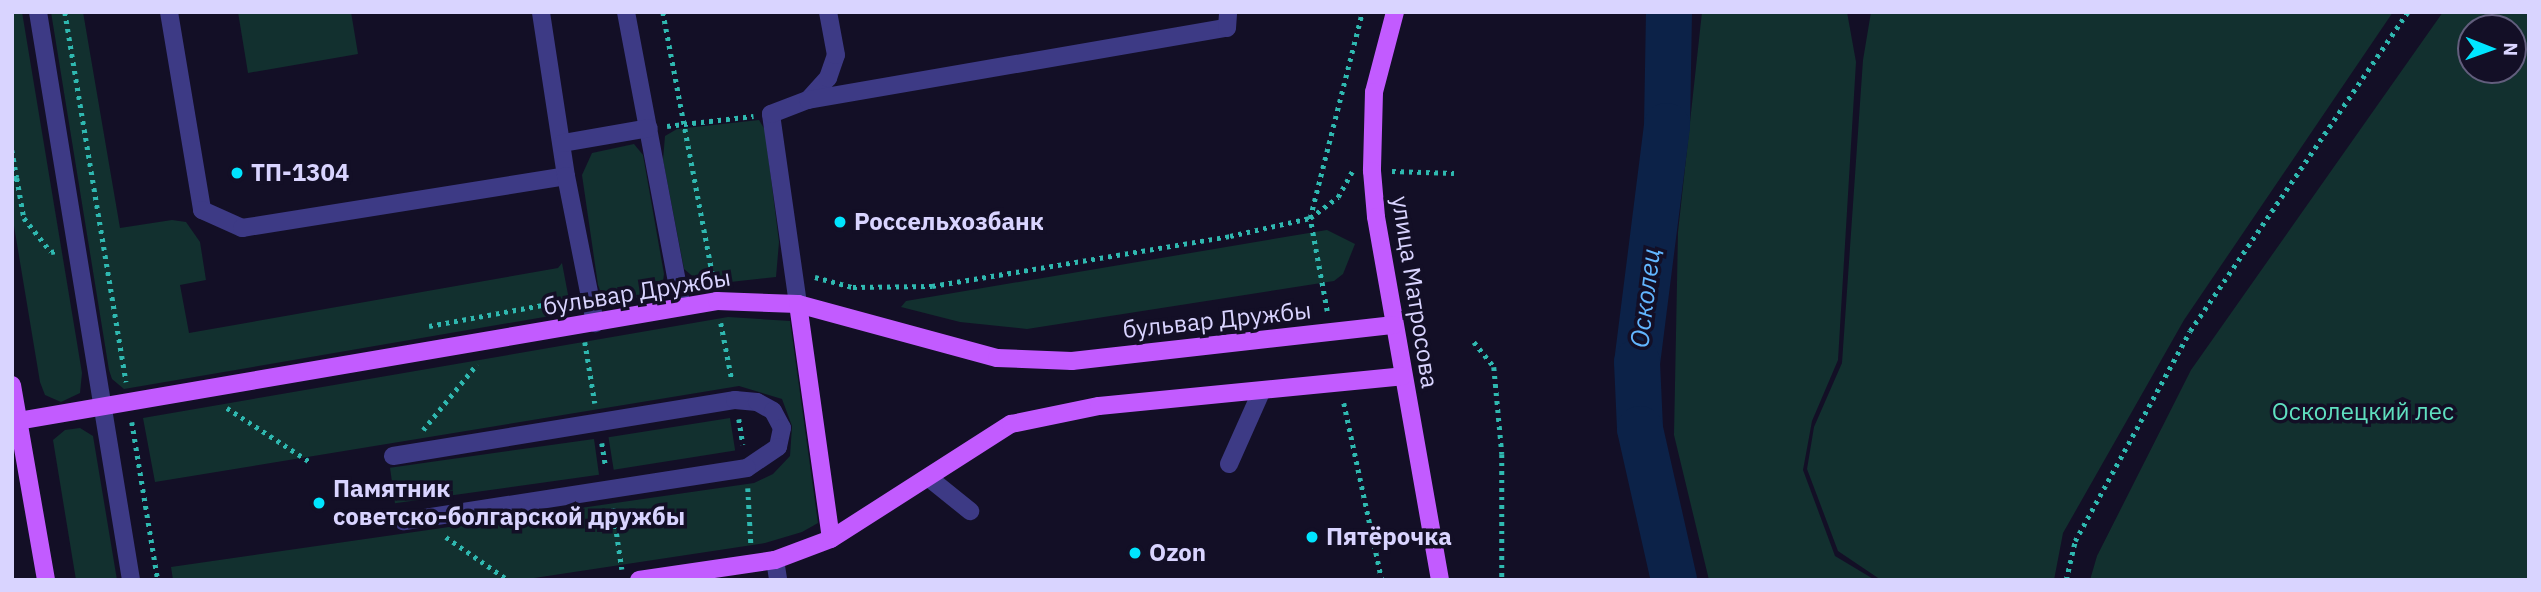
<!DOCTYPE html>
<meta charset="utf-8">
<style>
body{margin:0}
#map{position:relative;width:2541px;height:592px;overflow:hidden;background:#130f26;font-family:"IBM Plex Sans",sans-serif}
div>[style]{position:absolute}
.green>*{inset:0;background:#12302f;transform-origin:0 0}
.river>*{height:46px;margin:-23px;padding:0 23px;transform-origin:23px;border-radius:23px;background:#0c2248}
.path>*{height:4.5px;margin-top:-2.25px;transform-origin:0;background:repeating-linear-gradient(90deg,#2fb8b0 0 3.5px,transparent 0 8.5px)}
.minor>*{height:18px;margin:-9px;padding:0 9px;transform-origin:9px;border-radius:9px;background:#3d3a85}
.major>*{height:18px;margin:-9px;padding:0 9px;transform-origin:9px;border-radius:9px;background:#c25bff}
.dots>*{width:19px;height:19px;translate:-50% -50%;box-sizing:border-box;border:4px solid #130f26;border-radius:50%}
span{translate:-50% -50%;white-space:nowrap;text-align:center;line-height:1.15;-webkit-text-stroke:7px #130f26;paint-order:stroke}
.poi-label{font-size:24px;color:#d9d4ff;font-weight:700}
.left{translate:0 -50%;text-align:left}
.street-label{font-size:24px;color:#d9d4ff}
.park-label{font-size:24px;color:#5fe0c0}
.water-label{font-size:26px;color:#62b6ff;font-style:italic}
.frame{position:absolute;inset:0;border:14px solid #d9d4ff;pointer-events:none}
.north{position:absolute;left:2457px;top:14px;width:70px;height:70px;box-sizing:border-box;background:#130f26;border:2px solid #625e7d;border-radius:50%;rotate:91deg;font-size:19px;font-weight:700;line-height:28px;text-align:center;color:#d9d4ff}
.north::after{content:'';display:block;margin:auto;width:24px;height:32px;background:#00e5ff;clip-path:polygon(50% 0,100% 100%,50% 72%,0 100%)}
</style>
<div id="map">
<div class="green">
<i style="clip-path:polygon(12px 12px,22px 12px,82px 373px,80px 393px,61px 402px,45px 395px,40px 382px,12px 214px)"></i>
<i style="clip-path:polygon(51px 12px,83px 12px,120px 228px,172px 220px,186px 222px,200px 242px,206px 280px,180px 285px,189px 333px,558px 268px,562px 263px,570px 305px,566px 311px,550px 316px,124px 389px,112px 379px,109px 370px)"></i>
<i style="clip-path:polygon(238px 12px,351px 12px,358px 54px,248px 73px)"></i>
<i style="clip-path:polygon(1702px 12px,1847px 12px,1856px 62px,1838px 360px,1812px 421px,1803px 470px,1835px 556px,1875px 580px,1709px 580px,1674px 435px,1678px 232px)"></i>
<i style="clip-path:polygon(1871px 12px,2393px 12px,2184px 320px,2063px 533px,2054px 580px,1881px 580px,1838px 551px,1807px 469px,1814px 427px,1842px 363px,1863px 60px)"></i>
<i style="clip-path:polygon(evenodd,2443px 12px,2529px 12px,2529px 580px,2090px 580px,2097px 556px,2191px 370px,2443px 12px,2471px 28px,2513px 28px,2513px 70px,2471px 70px,2471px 28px)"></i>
<i style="clip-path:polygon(759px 120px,765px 130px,779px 242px,776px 277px,703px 285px,684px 269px,663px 160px,665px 136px,677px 129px)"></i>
<i style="clip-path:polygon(634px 144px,643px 155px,664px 274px,662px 288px,654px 295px,617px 301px,602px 296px,598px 285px,582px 175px,592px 153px)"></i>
<i style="clip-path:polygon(1327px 230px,1355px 244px,1343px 274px,1334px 281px,1027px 329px,960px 322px,901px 307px,906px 301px)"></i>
<i style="clip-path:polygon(728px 317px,790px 321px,818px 523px,802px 532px,765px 543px,521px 580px,173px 580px,171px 567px,754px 483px,773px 474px,790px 456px,792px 426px,782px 399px,739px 386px,155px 482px,143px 418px)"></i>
<i style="left:730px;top:418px;width:33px;height:123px;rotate:81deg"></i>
<i style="clip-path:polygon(80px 428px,93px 436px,117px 580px,76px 580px,53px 440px,65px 430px)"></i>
<i style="left:594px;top:439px;width:36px;height:206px;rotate:82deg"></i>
</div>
<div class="river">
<i style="left:1669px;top:12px;width:114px;rotate:91deg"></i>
<i style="left:1667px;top:126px;width:238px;rotate:97.2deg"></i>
<i style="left:1637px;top:362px;width:67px;rotate:87.4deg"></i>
<i style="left:1640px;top:429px;width:155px;rotate:77.3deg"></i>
</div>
<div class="path">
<i style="left:65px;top:12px;width:375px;rotate:80.6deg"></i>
<i style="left:663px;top:12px;width:276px;rotate:79.3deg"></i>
<i style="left:667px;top:126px;width:87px;rotate:-6.6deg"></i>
<i style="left:12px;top:150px;width:28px;rotate:80deg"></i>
<i style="left:17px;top:178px;width:5px;rotate:158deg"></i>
<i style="left:1392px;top:171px;width:62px;rotate:1.8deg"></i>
<i style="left:17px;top:178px;width:41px;rotate:80.1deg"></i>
<i style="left:24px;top:218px;width:43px;rotate:51.5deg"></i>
<i style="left:51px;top:252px;width:6px;rotate:-9deg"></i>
<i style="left:815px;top:277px;width:39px;rotate:15deg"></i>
<i style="left:853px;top:287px;width:79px;rotate:-0.7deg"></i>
<i style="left:932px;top:286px;width:302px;rotate:-9.5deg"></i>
<i style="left:1230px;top:236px;width:82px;rotate:-12.7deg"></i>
<i style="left:1310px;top:218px;width:35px;rotate:-37deg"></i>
<i style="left:1338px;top:197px;width:29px;rotate:-61deg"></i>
<i style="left:1327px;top:311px;width:95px;rotate:-100.4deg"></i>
<i style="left:1310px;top:218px;width:212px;rotate:-75.8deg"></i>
<i style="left:721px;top:323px;width:58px;rotate:79.1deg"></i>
<i style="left:429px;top:326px;width:142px;rotate:-10.5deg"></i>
<i style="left:585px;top:342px;width:62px;rotate:80.7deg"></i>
<i style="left:1474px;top:342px;width:32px;rotate:51deg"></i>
<i style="left:1494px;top:367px;width:87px;rotate:84.7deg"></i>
<i style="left:1502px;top:454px;width:126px;rotate:90deg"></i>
<i style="left:1344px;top:403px;width:181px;rotate:77.9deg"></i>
<i style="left:227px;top:408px;width:99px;rotate:33deg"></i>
<i style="left:739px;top:419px;width:26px;rotate:81deg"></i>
<i style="left:132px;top:422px;width:160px;rotate:80.7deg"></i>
<i style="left:423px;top:430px;width:85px;rotate:-50.7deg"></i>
<i style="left:602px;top:443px;width:25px;rotate:81deg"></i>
<i style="left:748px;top:488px;width:55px;rotate:86.9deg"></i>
<i style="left:613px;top:508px;width:62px;rotate:81.6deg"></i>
<i style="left:446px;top:537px;width:75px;rotate:34.7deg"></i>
<i style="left:2066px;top:580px;width:40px;rotate:-77deg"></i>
<i style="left:2075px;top:541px;width:239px;rotate:-61.3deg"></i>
<i style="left:2190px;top:331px;width:386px;rotate:-55.7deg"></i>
</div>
<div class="minor">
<i style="left:38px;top:12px;width:576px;rotate:80.7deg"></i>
<i style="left:169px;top:12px;width:201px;rotate:80.5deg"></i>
<i style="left:202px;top:210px;width:44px;rotate:24.2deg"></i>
<i style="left:242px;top:228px;width:328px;rotate:-9.1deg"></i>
<i style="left:566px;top:176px;width:166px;rotate:-98.7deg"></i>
<i style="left:626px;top:12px;width:300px;rotate:79.3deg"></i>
<i style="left:808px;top:100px;width:30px;rotate:-48deg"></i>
<i style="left:828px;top:78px;width:24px;rotate:-71deg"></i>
<i style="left:836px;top:55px;width:44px;rotate:-100.5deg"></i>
<i style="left:563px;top:143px;width:87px;rotate:-9.9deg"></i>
<i style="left:566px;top:176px;width:150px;rotate:78.8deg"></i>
<i style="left:798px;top:304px;width:192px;rotate:-98.1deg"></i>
<i style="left:771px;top:114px;width:40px;rotate:-21deg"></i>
<i style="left:808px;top:100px;width:425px;rotate:-9.8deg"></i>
<i style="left:1227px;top:28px;width:16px;rotate:-86deg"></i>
<i style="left:393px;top:456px;width:347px;rotate:-9.3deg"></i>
<i style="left:735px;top:400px;width:22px;rotate:5deg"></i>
<i style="left:757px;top:402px;width:18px;rotate:29deg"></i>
<i style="left:773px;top:411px;width:19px;rotate:62deg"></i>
<i style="left:782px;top:428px;width:19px;rotate:102deg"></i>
<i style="left:778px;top:447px;width:37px;rotate:146deg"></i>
<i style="left:747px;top:468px;width:348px;rotate:171.2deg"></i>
<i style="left:1229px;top:464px;width:79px;rotate:-66deg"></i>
<i style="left:929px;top:478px;width:53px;rotate:38.8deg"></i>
<i style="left:775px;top:560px;width:20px;rotate:81deg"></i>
</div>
<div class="major">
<i style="left:1395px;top:12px;width:83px;rotate:104.7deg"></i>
<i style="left:1374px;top:92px;width:79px;rotate:91.5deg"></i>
<i style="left:1372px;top:171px;width:46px;rotate:85deg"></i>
<i style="left:1376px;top:217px;width:369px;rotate:80deg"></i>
<i style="left:798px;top:304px;width:237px;rotate:82deg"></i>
<i style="left:12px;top:385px;width:198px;rotate:80.1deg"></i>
<i style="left:12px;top:422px;width:715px;rotate:-9.74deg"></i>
<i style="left:717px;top:301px;width:81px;rotate:2.1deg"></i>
<i style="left:798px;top:304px;width:206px;rotate:15.2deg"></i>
<i style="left:997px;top:358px;width:75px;rotate:2.3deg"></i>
<i style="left:1072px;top:361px;width:324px;rotate:-6.4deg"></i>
<i style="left:639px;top:580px;width:137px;rotate:-8.4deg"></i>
<i style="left:775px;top:560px;width:60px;rotate:-20.6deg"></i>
<i style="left:831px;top:539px;width:214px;rotate:-32.6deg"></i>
<i style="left:1011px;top:424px;width:90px;rotate:-11.6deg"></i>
<i style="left:1099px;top:406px;width:305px;rotate:-5.6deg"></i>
</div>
<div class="dots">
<i style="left:237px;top:173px;background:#00e5ff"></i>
<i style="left:840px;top:222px;background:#00e5ff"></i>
<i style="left:319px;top:503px;background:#00e5ff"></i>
<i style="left:1312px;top:537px;background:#00e5ff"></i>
<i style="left:1135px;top:553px;background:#00e5ff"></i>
</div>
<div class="poi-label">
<span class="left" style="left:251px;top:173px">ТП-1304</span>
<span class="left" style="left:854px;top:222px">Россельхозбанк</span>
<span class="left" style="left:333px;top:503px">Памятник<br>советско-болгарской дружбы</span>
<span class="left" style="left:1326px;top:537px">Пятёрочка</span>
<span class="left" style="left:1149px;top:553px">Ozon</span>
</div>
<div class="street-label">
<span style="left:637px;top:292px;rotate:-9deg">бульвар Дружбы</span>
<span style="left:1415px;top:292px;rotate:81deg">улица Матросова</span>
<span style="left:1217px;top:320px;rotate:-6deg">бульвар Дружбы</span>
</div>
<div class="park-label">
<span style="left:2363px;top:412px">Осколецкий лес</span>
</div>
<div class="water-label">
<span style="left:1645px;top:298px;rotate:-83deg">Осколец</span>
</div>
<div class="frame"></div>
<div class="north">N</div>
</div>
